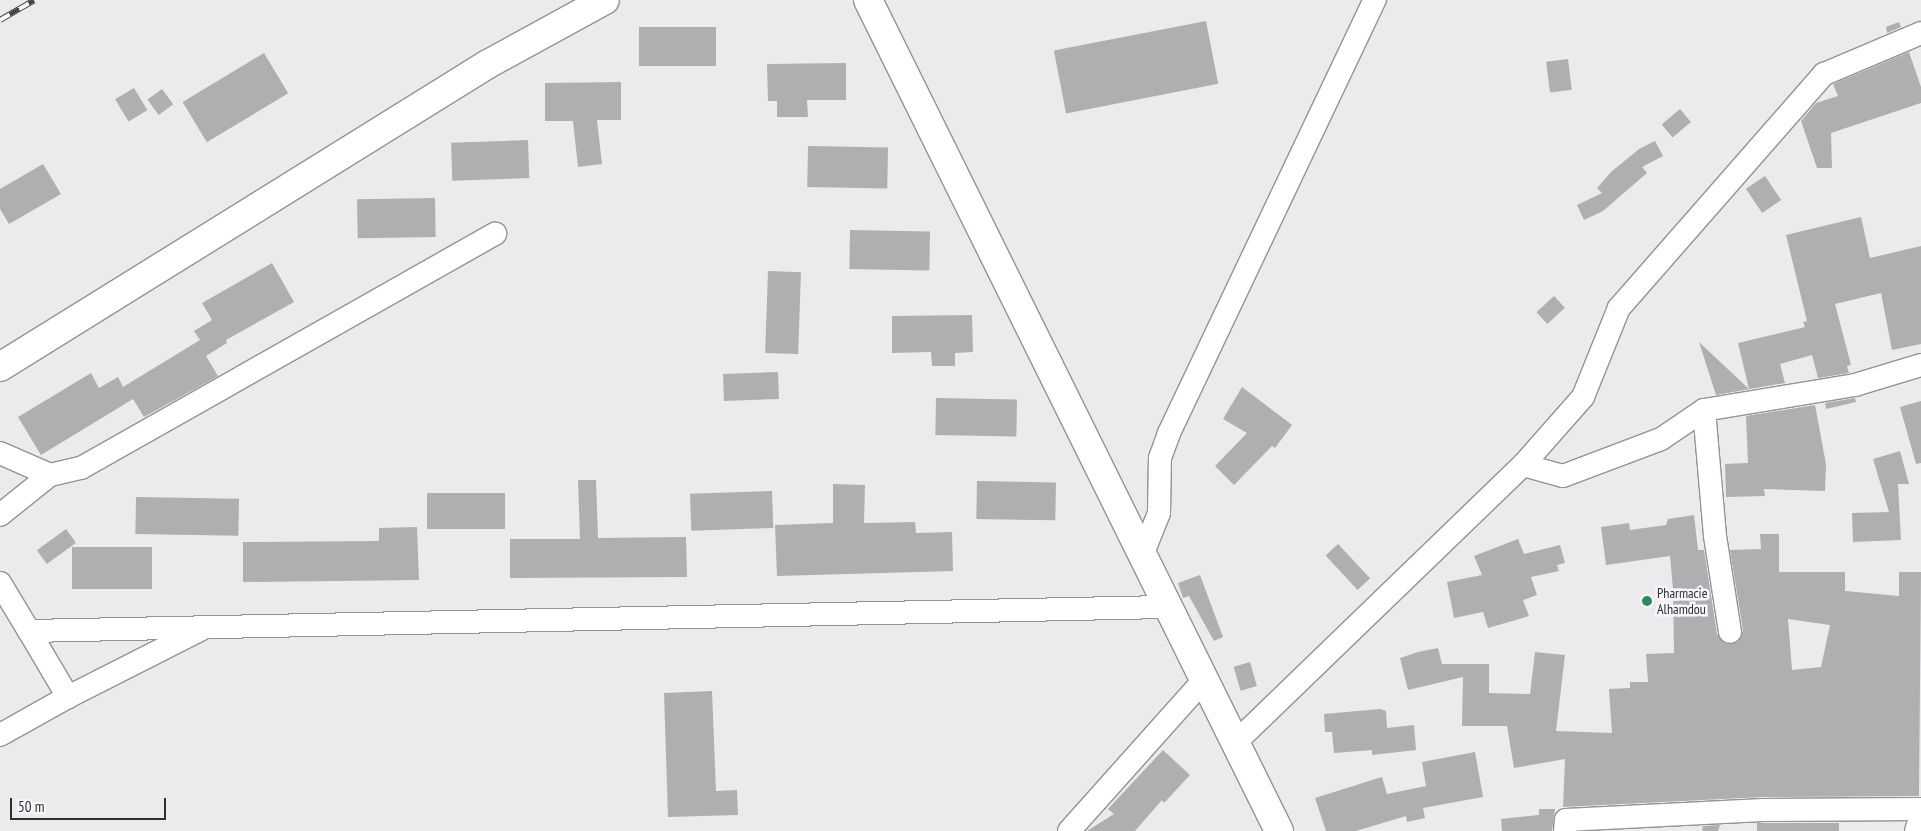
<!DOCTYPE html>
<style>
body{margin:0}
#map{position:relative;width:1921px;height:831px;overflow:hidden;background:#edeaee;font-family:"PT Sans Narrow",sans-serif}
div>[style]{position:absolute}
.building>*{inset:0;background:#b1aeb2;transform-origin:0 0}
.roads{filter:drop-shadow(1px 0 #949295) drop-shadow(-1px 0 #949295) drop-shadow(0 1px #949295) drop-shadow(0 -1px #949295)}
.street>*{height:22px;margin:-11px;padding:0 11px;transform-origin:11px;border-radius:11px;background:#fff}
.secondary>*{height:28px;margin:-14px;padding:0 14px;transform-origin:14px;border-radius:14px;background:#fff}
.rail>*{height:5.5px;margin-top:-2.75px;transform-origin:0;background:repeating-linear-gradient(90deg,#faf7fc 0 11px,#454446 0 22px);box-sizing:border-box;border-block:1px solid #454446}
.dots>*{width:14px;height:14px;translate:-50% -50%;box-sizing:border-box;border:2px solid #faf7fc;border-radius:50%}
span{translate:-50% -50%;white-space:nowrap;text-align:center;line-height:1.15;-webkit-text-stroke:5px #faf7fc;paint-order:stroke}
.poi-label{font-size:14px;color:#2e2d2f}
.left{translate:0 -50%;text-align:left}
.scale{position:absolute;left:10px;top:798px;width:156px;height:22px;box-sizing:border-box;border:2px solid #2e2d2f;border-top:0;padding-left:6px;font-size:15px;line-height:18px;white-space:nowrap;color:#2e2d2f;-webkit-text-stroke:4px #faf7fc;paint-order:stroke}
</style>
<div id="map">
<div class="building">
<i style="left:1206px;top:21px;width:64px;height:155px;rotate:79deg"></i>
<i style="clip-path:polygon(1899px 22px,1901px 27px,1887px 33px,1886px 27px)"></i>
<i style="left:716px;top:27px;width:39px;height:77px;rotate:90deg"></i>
<i style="clip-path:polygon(1909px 52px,1921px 87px,1921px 103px,1831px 133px,1832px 168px,1817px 168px,1801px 121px,1816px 103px,1838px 96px,1833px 84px)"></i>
<i style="left:264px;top:53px;width:47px;height:95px;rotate:59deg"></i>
<i style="left:1568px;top:59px;width:31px;height:22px;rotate:83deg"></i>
<i style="clip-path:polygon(846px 63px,846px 100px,807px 100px,808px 117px,777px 117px,777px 101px,768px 101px,767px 64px)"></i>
<i style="clip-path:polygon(621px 82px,621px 120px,597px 120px,602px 164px,578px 167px,573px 121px,545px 121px,545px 83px)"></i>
<i style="left:134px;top:88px;width:26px;height:22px;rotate:59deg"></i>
<i style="left:162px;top:89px;width:19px;height:18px;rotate:54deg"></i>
<i style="left:1680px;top:109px;width:17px;height:24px;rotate:50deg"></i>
<i style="left:528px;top:140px;width:38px;height:77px;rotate:88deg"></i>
<i style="clip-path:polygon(1655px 141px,1663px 156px,1642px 167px,1647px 173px,1603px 211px,1584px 220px,1577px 205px,1602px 193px,1597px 188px,1611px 172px,1639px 149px)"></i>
<i style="left:808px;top:146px;width:80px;height:41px;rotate:1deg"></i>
<i style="clip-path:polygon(43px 164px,61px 194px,9px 224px,0 209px,0 189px)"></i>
<i style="left:1765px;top:176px;width:29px;height:23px;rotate:56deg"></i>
<i style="left:435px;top:198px;width:39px;height:78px;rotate:89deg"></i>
<i style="clip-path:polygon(1861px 217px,1870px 258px,1921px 246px,1921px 344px,1892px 350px,1881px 293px,1835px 304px,1851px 365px,1847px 366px,1849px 373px,1818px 378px,1812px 355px,1780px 364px,1785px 383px,1716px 395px,1699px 342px,1749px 389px,1738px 343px,1805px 327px,1803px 322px,1807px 321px,1786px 235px)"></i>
<i style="left:850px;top:230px;width:80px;height:39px;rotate:1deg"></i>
<i style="clip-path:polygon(272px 263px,294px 302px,226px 340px,227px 343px,206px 356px,218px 376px,144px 417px,133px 399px,41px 455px,18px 417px,91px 373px,99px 388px,118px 377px,123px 387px,200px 340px,194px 331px,212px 320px,202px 303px)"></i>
<i style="left:768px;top:271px;width:33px;height:82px;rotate:2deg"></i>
<i style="left:1554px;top:296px;width:16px;height:24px;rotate:47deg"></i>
<i style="clip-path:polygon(972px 315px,973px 352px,955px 353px,955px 366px,932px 366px,931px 352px,892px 353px,892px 316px)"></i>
<i style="left:778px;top:372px;width:27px;height:55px;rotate:88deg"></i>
<i style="clip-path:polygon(1242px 387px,1292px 425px,1275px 448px,1272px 446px,1234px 485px,1215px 466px,1247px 433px,1223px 419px)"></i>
<i style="left:936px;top:398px;width:81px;height:37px;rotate:1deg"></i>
<i style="clip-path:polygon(1855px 398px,1856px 402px,1826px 409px,1825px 403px)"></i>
<i style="clip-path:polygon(1921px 401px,1921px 463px,1916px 464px,1900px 407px)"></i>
<i style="clip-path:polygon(1815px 405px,1826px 464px,1825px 491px,1764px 489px,1765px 496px,1726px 497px,1725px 464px,1748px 463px,1746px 416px)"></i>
<i style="clip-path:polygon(1900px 451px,1909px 484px,1898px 484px,1901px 540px,1853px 542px,1852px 513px,1889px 512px,1873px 459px)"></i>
<i style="clip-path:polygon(578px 480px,596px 480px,598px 538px,686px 537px,687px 577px,510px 578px,510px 539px,580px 539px)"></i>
<i style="left:977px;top:481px;width:79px;height:38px;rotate:1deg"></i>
<i style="clip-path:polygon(833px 484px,865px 485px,864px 523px,915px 522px,916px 533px,952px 532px,953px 571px,777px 576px,775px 525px,833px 523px)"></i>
<i style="left:772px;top:491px;width:37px;height:82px;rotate:88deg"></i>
<i style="left:427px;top:493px;width:78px;height:36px"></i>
<i style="left:136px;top:497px;width:103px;height:37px;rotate:1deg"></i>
<i style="clip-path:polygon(evenodd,1694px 515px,1698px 550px,1704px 550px,1717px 634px,1726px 644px,1738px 642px,1743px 630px,1730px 550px,1761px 549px,1760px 534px,1779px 534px,1779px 572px,1845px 572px,1845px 591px,1899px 596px,1899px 572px,1921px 572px,1919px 796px,1762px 797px,1563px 807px,1565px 759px,1514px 768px,1507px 726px,1462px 726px,1463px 677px,1408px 690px,1400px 658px,1418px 652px,1438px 648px,1442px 664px,1489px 664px,1489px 693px,1530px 694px,1535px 652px,1565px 655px,1556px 731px,1612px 733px,1609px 689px,1630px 688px,1630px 682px,1648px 682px,1646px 654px,1674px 653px,1673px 589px,1670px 556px,1606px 565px,1601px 527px,1629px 523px,1630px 530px,1666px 525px,1668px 519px,1694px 515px,1788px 619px,1830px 625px,1821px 667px,1792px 670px,1788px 619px)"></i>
<i style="clip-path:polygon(417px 527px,419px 580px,243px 582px,243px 542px,379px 541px,379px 528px)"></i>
<i style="left:66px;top:529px;width:17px;height:36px;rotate:54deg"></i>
<i style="clip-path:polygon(1518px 539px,1524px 554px,1560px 545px,1565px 563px,1557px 565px,1559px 571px,1531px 577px,1537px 595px,1523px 600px,1529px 616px,1488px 628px,1483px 612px,1454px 618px,1447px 582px,1482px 575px,1474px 556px)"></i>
<i style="left:1338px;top:544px;width:47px;height:17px;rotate:47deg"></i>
<i style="left:152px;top:547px;width:42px;height:80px;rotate:90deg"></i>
<i style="clip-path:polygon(1200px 575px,1223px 637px,1214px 641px,1189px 596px,1183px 598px,1178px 583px)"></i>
<i style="left:1250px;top:662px;width:25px;height:17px;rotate:74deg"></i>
<i style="clip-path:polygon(712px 691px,716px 791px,737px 790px,738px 815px,668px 817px,664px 693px)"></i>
<i style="clip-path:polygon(1380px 709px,1386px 711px,1387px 728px,1414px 725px,1416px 750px,1372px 755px,1372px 750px,1334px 753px,1332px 732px,1325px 732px,1324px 714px)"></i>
<i style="clip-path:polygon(1163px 750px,1190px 775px,1164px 803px,1162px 800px,1135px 831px,1087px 831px,1114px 814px,1108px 809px)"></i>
<i style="clip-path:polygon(1475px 752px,1483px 797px,1423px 808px,1425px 818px,1407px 822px,1406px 816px,1356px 831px,1326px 831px,1315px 798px,1382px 777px,1387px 794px,1426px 786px,1422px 762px)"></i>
<i style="clip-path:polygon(1539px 809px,1555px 809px,1552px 831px,1502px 831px,1501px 819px,1539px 815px)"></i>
<i style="left:1757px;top:823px;width:82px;height:8px"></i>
<i style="clip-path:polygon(1720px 825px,1718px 831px,1702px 831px,1703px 826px)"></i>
</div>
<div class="roads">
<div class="street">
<i style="left:1704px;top:410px;width:126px;rotate:85deg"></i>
<i style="left:1715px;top:536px;width:97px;rotate:81.1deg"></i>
<i style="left:0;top:453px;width:55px;rotate:23.7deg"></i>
<i style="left:50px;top:475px;width:32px;rotate:-13deg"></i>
<i style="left:81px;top:468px;width:476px;rotate:-29.5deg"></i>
<i style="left:1523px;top:465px;width:41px;rotate:15.4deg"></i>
<i style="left:1563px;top:476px;width:105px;rotate:-20.7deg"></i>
<i style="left:1661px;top:439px;width:52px;rotate:-34deg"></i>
<i style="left:1704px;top:410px;width:153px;rotate:-9.4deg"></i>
<i style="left:1855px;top:385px;width:69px;rotate:-16.9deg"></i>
<i style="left:0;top:515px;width:64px;rotate:-38.7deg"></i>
<i style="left:1143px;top:553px;width:43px;rotate:-68.2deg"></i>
<i style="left:1159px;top:513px;width:55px;rotate:-89deg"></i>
<i style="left:1160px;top:458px;width:27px;rotate:-70deg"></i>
<i style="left:1169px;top:433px;width:480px;rotate:-64.6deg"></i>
<i style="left:0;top:583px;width:56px;rotate:58.9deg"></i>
<i style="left:29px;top:631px;width:1140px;rotate:-1.21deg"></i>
<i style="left:29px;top:631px;width:77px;rotate:59.4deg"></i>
<i style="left:0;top:735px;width:78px;rotate:-29.2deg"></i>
<i style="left:68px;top:697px;width:148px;rotate:-26.9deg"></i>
<i style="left:1235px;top:743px;width:400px;rotate:-44deg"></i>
<i style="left:1523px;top:465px;width:91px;rotate:-48.6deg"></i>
<i style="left:1583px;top:397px;width:96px;rotate:-68deg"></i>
<i style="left:1619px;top:308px;width:311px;rotate:-48.8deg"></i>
<i style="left:1824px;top:74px;width:105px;rotate:-22.9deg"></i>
<i style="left:1069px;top:831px;width:203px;rotate:-48.2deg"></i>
<i style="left:1565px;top:831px;width:11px;rotate:-85deg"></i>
<i style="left:1566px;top:820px;width:197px;rotate:-2.9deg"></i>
<i style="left:1763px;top:810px;width:158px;rotate:-0.4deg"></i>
<i style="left:1916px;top:831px;width:16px;rotate:-72deg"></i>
</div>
<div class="secondary">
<i style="left:868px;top:0;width:927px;rotate:63.68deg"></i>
<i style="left:0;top:367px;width:574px;rotate:-31.84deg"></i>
<i style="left:488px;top:64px;width:133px;rotate:-28.7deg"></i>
</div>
</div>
<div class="rail">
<i style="left:0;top:20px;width:39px;rotate:-30deg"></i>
</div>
<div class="dots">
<i style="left:1647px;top:601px;background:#2f895f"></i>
</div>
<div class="poi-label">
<span class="left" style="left:1657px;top:601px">Pharmacie<br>Alhamdou</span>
</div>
<div class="scale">50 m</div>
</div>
